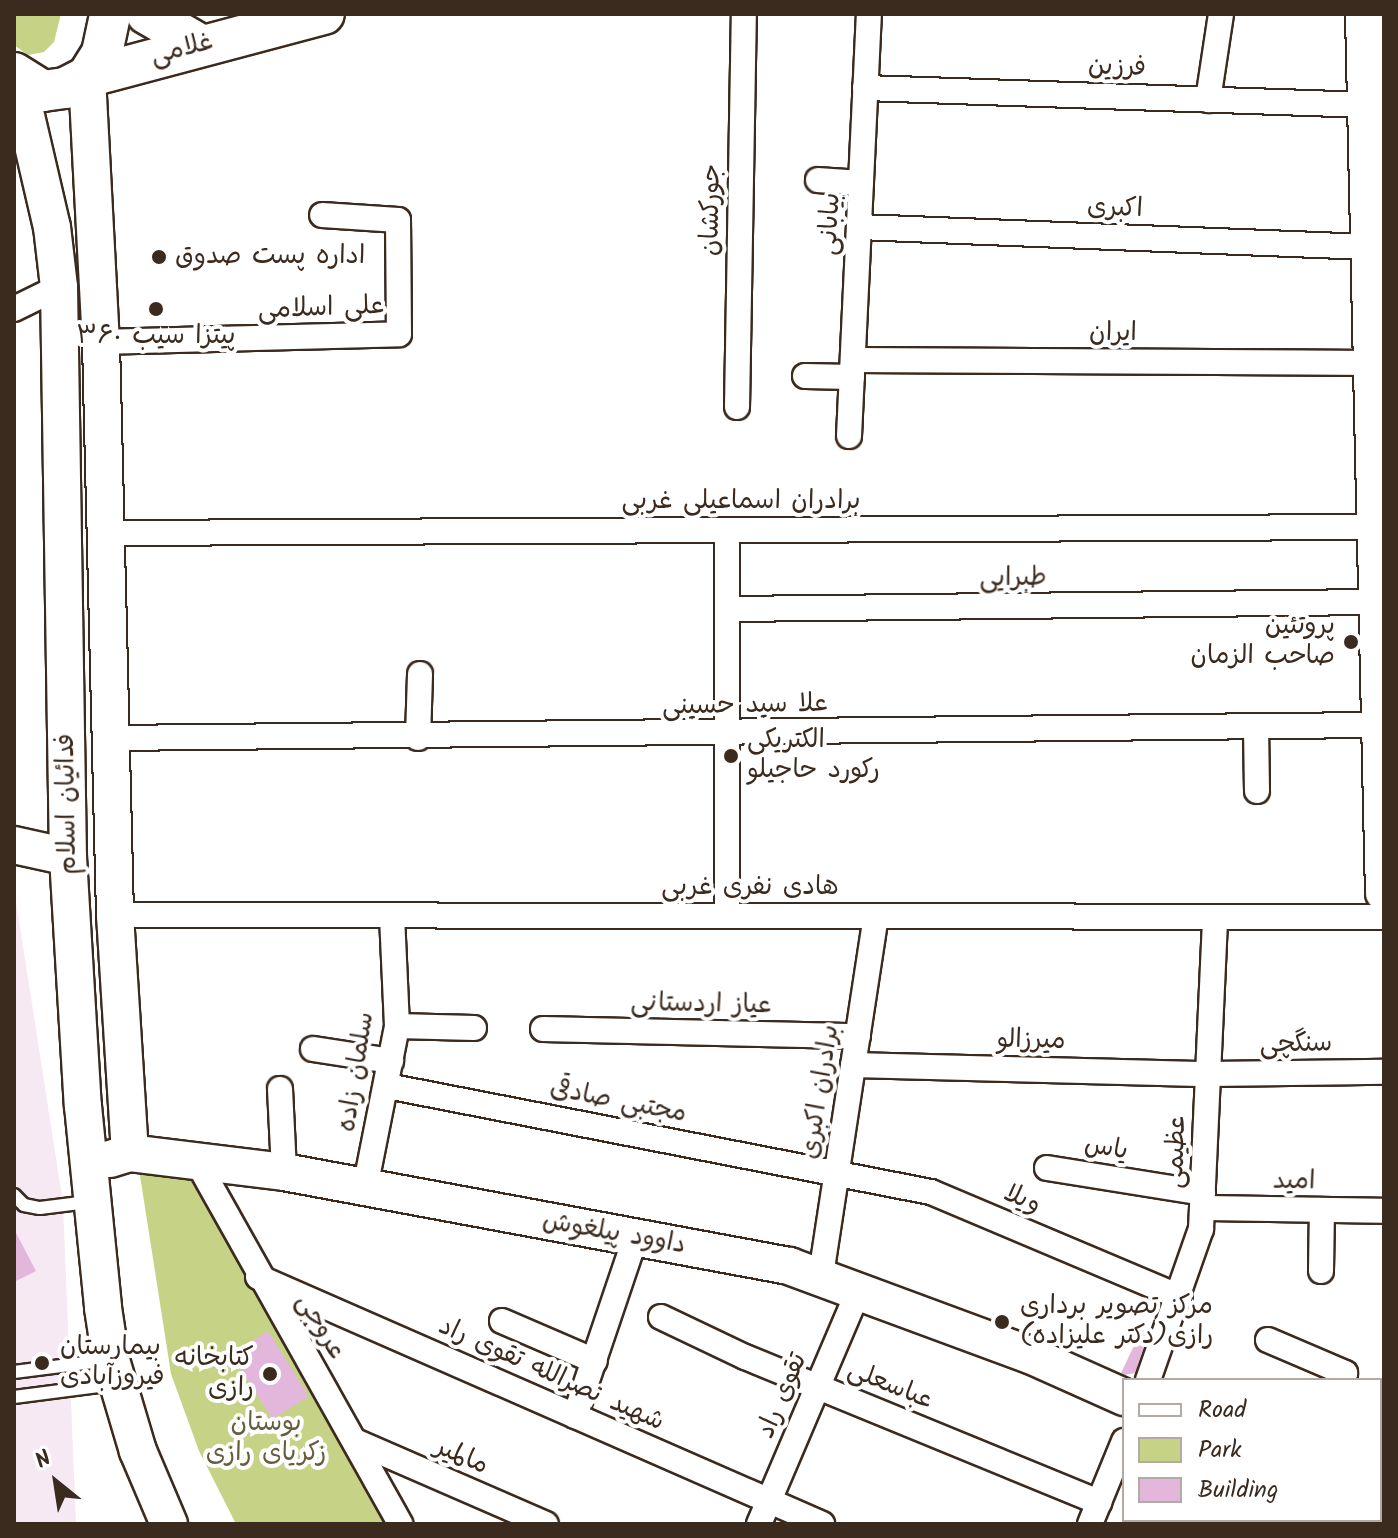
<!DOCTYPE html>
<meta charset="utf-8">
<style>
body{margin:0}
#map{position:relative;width:1398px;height:1538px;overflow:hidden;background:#fff;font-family:Kalam,"Playpen Sans Arabic",sans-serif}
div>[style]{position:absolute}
.built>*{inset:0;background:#f7e9f4}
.green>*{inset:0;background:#c6d387}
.building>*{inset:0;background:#e3b7dc;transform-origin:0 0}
.roads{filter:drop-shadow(2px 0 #3b2a1e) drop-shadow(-2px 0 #3b2a1e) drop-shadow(0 2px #3b2a1e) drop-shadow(0 -2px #3b2a1e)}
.lane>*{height:12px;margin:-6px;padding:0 6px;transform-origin:6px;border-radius:6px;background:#fff}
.street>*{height:24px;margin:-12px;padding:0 12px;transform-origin:12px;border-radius:12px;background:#fff}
.secondary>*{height:36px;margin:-18px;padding:0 18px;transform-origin:18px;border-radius:18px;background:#fff}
.primary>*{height:40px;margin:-20px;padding:0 20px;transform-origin:20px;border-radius:20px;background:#fff}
.dots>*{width:22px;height:22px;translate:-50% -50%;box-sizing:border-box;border:4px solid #fff;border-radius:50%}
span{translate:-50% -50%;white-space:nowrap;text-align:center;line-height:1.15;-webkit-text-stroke:8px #fff;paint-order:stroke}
.street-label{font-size:26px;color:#3b2a1e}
.poi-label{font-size:26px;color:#3b2a1e}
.left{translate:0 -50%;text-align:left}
.right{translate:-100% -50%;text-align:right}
.park-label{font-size:26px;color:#655d3e}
.frame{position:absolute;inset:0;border:16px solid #3b2a1e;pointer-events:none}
.legend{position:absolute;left:1122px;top:1378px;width:260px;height:144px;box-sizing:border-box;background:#fff;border:2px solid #b1aaa5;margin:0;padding:10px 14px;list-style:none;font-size:24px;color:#3b2a1e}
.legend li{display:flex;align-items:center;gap:16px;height:40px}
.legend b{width:40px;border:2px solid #b1aaa5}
.north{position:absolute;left:16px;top:1442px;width:80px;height:80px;-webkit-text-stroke:6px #fff;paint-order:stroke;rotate:330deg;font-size:22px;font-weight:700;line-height:32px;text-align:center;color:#3b2a1e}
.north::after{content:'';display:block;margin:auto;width:28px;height:36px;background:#3b2a1e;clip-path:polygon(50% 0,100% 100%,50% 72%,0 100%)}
</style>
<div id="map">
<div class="built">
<i style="clip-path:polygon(14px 888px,63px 1203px,76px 1524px,14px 1524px)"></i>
</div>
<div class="green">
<i style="clip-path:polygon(14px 14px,61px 14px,54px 42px,44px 52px,28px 55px,14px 45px)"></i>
<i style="clip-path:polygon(139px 1169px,197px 1176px,385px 1524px,236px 1524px,199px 1451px,171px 1374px)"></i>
</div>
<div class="building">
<i style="clip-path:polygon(14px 1229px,36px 1271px,14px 1282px)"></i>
<i style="clip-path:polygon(1142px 1329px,1149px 1332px,1135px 1373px,1125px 1375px,1121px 1373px)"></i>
<i style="left:268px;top:1331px;width:77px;height:43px;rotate:58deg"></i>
</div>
<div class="roads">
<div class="lane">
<i style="left:14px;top:1195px;width:14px;rotate:45deg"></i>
<i style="left:24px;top:1205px;width:16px;rotate:11deg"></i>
<i style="left:40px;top:1208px;width:48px;rotate:-7.1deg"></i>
<i style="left:14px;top:1372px;width:95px;rotate:-7.3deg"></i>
<i style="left:14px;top:1397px;width:101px;rotate:-7.4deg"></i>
</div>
<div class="street">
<i style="left:865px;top:88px;width:501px;rotate:1.94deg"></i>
<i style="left:1208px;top:100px;width:87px;rotate:-81.4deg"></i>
<i style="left:818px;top:180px;width:43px;rotate:4deg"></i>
<i style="left:859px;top:227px;width:510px;rotate:2.25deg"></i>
<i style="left:14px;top:309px;width:50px;rotate:-26.1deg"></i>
<i style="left:101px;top:342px;width:298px;rotate:-1.5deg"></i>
<i style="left:399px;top:334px;width:114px;rotate:-90.5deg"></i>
<i style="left:398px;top:220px;width:76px;rotate:-176.2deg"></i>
<i style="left:853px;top:360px;width:519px;rotate:0.33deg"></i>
<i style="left:805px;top:376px;width:47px;rotate:1.2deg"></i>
<i style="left:737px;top:407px;width:393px;rotate:-89deg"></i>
<i style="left:849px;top:436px;width:422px;rotate:-87.3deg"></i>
<i style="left:106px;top:533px;width:1278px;rotate:-0.27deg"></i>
<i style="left:728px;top:609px;width:649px;rotate:-0.62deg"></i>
<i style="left:1256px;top:727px;width:64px;rotate:89.1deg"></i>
<i style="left:111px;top:738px;width:1269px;rotate:-0.59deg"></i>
<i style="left:418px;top:738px;width:64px;rotate:-88.2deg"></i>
<i style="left:115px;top:915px;width:1269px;rotate:0.09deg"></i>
<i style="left:727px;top:916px;width:386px;rotate:-90deg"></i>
<i style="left:397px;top:1026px;width:77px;rotate:1.5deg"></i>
<i style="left:543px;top:1029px;width:315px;rotate:1.3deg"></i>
<i style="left:313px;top:1049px;width:79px;rotate:8.7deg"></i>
<i style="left:853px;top:1065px;width:355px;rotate:1.5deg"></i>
<i style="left:1208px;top:1074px;width:176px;rotate:-0.7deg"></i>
<i style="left:387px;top:1086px;width:554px;rotate:11.03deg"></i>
<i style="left:931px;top:1192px;width:270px;rotate:22.9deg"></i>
<i style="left:280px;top:1089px;width:83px;rotate:87.2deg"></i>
<i style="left:195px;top:1158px;width:420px;rotate:60.7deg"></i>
<i style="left:1047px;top:1168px;width:158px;rotate:9.1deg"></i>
<i style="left:365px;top:1188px;width:165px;rotate:-78.8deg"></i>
<i style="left:397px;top:1026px;width:110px;rotate:-92.6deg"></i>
<i style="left:1203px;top:1208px;width:181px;rotate:0.9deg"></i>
<i style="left:1321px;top:1271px;width:61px;rotate:-89.1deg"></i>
<i style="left:821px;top:1275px;width:362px;rotate:-81.3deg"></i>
<i style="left:258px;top:1277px;width:616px;rotate:23.65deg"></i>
<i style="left:661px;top:1317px;width:93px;rotate:25.5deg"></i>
<i style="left:745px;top:1357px;width:383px;rotate:22.3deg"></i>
<i style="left:502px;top:1321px;width:101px;rotate:23.3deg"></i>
<i style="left:1268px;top:1340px;width:84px;rotate:23.2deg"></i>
<i style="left:1345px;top:1373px;width:8px;rotate:113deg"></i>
<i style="left:1148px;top:1380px;width:160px;rotate:-70.7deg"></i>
<i style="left:1201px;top:1229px;width:312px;rotate:-87.4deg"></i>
<i style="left:575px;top:1416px;width:187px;rotate:-71.3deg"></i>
<i style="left:355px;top:1441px;width:208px;rotate:23.5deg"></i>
<i style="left:759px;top:1524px;width:254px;rotate:-66.9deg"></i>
<i style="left:1090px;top:1524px;width:90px;rotate:-67.7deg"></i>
</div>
<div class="secondary">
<i style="left:1364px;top:14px;width:879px;rotate:88.7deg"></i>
<i style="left:17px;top:77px;width:154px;rotate:76.9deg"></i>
<i style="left:52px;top:227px;width:60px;rotate:83.3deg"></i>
<i style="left:59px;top:287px;width:570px;rotate:89.1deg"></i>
<i style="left:68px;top:857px;width:249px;rotate:86.6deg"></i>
<i style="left:83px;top:1106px;width:203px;rotate:84.3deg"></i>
<i style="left:103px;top:1308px;width:53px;rotate:81.3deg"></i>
<i style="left:111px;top:1360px;width:95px;rotate:73.5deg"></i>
<i style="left:138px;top:1451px;width:79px;rotate:67deg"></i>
<i style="left:87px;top:77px;width:265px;rotate:87deg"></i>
<i style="left:101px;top:342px;width:573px;rotate:88.6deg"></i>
<i style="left:115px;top:915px;width:238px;rotate:86.4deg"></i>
<i style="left:14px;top:845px;width:55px;rotate:12.5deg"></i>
<i style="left:110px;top:1159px;width:21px;rotate:-17deg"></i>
<i style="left:130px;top:1153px;width:155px;rotate:7deg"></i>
<i style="left:284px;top:1172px;width:514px;rotate:10.54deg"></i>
<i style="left:789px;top:1266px;width:257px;rotate:20.3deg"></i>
<i style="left:1030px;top:1355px;width:103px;rotate:24.1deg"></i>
<i style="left:1380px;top:1506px;width:4px;rotate:14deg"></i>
</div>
<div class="primary">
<i style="left:147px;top:14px;width:60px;rotate:30deg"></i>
<i style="left:14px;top:73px;width:34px;rotate:32deg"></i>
<i style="left:43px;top:91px;width:22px;rotate:-8deg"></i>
<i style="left:65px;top:88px;width:25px;rotate:-27deg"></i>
<i style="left:87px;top:77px;width:28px;rotate:-58deg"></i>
<i style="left:102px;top:53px;width:40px;rotate:-78deg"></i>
<i style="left:87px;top:77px;width:245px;rotate:-14.9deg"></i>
</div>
</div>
<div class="dots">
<i style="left:159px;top:257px;background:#3b2a1e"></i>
<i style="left:156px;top:309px;background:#3b2a1e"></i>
<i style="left:1351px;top:642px;background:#3b2a1e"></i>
<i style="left:731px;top:756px;background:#3b2a1e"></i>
<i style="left:1002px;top:1322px;background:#3b2a1e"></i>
<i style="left:42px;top:1363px;background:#3b2a1e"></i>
<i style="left:270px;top:1374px;background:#3b2a1e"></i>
</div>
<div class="street-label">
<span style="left:182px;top:50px;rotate:-15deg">غلامی</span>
<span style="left:1117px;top:68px;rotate:2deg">فرزین</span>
<span style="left:1115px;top:209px;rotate:2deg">اکبری</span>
<span style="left:712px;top:210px;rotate:-89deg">جورکشان</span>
<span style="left:831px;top:224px;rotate:-87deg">بیابانی</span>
<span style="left:321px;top:309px;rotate:-2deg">علی اسلامی</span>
<span style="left:1113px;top:334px">ایران</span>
<span style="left:741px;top:502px">برادران اسماعیلی غربی</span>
<span style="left:1013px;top:579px;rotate:-1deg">طبرایی</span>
<span style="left:745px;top:706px;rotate:-1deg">علا سید حسینی</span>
<span style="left:68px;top:804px;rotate:-91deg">فدائیان اسلام</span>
<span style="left:750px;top:888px">هادی نفری غربی</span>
<span style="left:701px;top:1005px;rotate:1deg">عیاز اردستانی</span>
<span style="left:1031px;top:1041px;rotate:1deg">میرزالو</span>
<span style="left:1296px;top:1045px;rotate:-1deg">سنگچی</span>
<span style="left:357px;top:1072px;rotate:-81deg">سلمان زاده</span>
<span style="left:821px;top:1092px;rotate:-81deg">برادران اکبری</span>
<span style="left:618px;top:1102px;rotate:11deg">مجتبی صادقی</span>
<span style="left:1106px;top:1149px;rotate:9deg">یاس</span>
<span style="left:1177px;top:1152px;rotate:-88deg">عظیمی</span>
<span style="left:1294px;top:1182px;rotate:1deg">امید</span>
<span style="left:1022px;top:1200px;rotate:23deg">ویلا</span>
<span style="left:614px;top:1234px;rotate:10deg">داوود پیلغوش</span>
<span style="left:320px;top:1327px;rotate:59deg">عروجی</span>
<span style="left:551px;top:1375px;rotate:24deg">شهید نصرالله تقوی راد</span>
<span style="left:890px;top:1386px;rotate:22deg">عباسعلی</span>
<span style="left:783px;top:1396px;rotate:-67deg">تقوی راد</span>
<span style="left:461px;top:1457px;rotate:23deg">مالمیر</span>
</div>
<div class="poi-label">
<span class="left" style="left:175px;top:257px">اداره پست صدوق</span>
<span style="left:156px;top:337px">پیتزا سیب ۳۶۰</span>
<span class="right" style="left:1335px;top:642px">پروتئین<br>صاحب الزمان</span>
<span class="left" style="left:747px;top:756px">الکتریکی<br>رکورد حاجیلو</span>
<span class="left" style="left:1020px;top:1322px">مرکز تصویر برداری<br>رازی(دکتر علیزاده)</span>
<span class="left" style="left:60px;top:1363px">بیمارستان<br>فیروزآبادی</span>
<span class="right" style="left:254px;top:1374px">کتابخانه<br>رازی</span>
</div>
<div class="park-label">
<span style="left:266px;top:1439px">بوستان<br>زکریای رازی</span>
</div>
<div class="frame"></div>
<ul class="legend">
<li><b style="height:10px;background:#fff"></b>Road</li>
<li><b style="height:22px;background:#c6d387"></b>Park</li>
<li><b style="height:22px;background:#e3b7dc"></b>Building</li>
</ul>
<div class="north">N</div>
</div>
